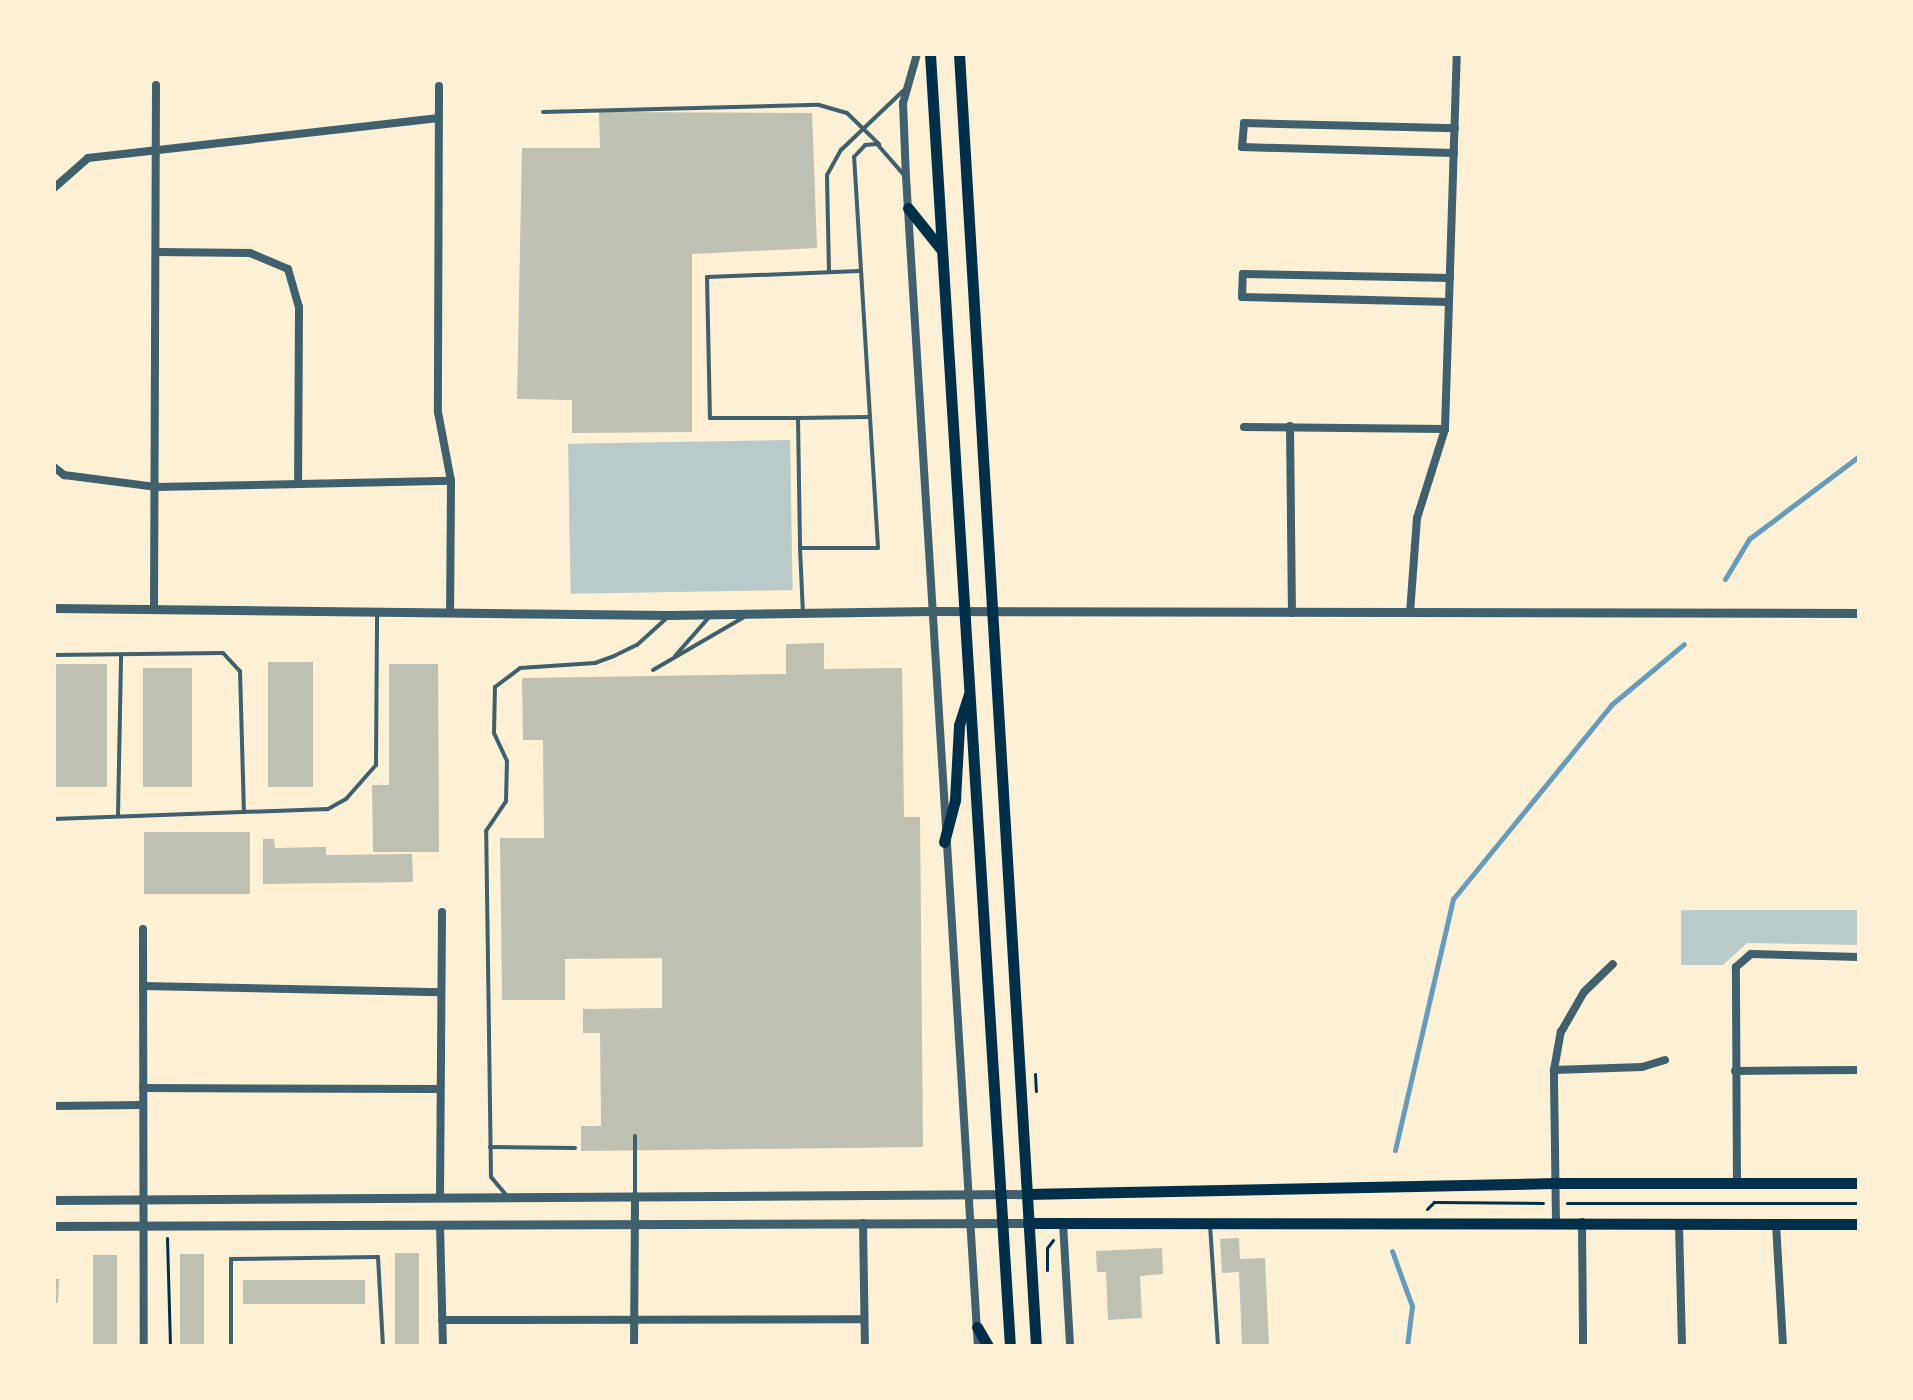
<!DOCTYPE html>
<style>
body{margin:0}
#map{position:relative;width:1913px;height:1400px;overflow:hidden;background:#fdf0d5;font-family:"Asap Condensed",sans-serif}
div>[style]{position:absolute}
.green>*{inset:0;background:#b9caca;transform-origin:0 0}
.stream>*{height:5px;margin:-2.5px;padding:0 2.5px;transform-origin:2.5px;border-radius:2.5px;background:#669bbc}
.building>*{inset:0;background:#bec0b2;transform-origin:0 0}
.path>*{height:3px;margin:-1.5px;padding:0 1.5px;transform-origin:1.5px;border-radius:1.5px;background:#003049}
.service>*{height:4px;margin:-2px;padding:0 2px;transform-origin:2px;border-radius:2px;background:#3f606c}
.minor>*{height:8px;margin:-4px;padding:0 4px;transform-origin:4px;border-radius:4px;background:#3f606c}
.tertiary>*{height:9px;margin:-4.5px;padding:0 4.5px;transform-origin:4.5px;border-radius:4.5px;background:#3f606c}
.secondary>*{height:11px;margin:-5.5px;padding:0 5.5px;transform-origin:5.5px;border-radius:5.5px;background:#003049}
span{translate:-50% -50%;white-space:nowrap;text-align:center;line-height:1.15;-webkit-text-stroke:6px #fdf0d5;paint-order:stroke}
.frame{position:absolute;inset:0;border:56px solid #fdf0d5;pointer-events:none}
</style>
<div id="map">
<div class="green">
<i style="left:790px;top:440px;width:150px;height:222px;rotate:89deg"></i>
<i style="clip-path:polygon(1681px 910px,1859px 910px,1859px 945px,1747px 943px,1723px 965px,1681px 965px)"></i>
</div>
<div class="stream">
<i style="left:1725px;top:579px;width:47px;rotate:-59deg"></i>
<i style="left:1749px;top:539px;width:138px;rotate:-37deg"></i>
<i style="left:1395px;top:1150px;width:258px;rotate:-77deg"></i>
<i style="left:1453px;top:899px;width:250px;rotate:-50.8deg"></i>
<i style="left:1611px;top:705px;width:95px;rotate:-39.9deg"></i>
<i style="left:1392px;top:1251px;width:59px;rotate:70deg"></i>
<i style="left:1412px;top:1306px;width:40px;rotate:97.1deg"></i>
</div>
<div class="building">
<i style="clip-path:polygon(599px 112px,812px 113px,817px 248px,692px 254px,692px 432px,572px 433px,572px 400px,517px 399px,522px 148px,600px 148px)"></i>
<i style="clip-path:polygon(824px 643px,824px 669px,902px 668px,904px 817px,920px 817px,923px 1147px,581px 1151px,581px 1126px,601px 1126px,600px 1033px,583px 1033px,583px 1009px,662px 1008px,662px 958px,565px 959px,565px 1000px,502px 1000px,500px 838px,544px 838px,543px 740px,523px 740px,522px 678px,786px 674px,786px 644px)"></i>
<i style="left:268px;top:662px;width:45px;height:125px"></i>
<i style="left:54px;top:664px;width:53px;height:123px"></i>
<i style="clip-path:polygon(389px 664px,438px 664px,439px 852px,373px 852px,372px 785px,389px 785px)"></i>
<i style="left:143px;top:668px;width:49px;height:119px"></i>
<i style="left:250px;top:832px;width:62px;height:106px;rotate:90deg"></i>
<i style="clip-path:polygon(263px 839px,274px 839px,275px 848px,326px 847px,326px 855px,412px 854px,413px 882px,263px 884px)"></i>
<i style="clip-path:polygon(1239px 1238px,1240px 1259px,1265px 1258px,1269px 1346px,1242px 1346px,1239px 1272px,1222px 1273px,1220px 1239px)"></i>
<i style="clip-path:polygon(1162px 1248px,1163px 1274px,1140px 1276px,1142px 1318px,1108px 1320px,1106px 1272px,1097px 1272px,1096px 1251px)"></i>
<i style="left:395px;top:1253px;width:24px;height:93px"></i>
<i style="left:180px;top:1254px;width:24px;height:92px"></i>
<i style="left:93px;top:1255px;width:24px;height:91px"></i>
<i style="clip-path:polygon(54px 1279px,59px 1279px,58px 1303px,54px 1303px)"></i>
<i style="left:365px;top:1280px;width:24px;height:122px;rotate:90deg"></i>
</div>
<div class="path">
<i style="left:1035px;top:1074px;width:17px;rotate:87deg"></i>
<i style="left:1567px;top:1203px;width:292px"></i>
<i style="left:1427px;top:1209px;width:10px;rotate:-45deg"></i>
<i style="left:1434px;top:1202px;width:109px;rotate:0.5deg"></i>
<i style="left:167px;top:1238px;width:108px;rotate:88.4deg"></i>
<i style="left:1047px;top:1270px;width:22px;rotate:-90deg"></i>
<i style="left:1047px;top:1248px;width:10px;rotate:-53deg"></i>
</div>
<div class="service">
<i style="left:543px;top:112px;width:276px;rotate:-1.5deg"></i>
<i style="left:819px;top:105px;width:29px;rotate:16deg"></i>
<i style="left:847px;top:113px;width:45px;rotate:44.1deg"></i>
<i style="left:859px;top:271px;width:152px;rotate:177.7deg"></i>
<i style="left:707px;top:277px;width:141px;rotate:88.8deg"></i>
<i style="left:710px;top:418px;width:88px"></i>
<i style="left:798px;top:418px;width:130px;rotate:89.1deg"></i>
<i style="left:800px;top:548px;width:78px"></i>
<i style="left:878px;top:548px;width:392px;rotate:-93.5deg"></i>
<i style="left:854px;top:157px;width:16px;rotate:-47deg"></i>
<i style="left:865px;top:145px;width:12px;rotate:-5deg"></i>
<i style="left:877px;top:144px;width:41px;rotate:48.9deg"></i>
<i style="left:829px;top:272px;width:97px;rotate:-91.2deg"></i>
<i style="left:827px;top:175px;width:29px;rotate:-61deg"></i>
<i style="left:841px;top:150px;width:86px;rotate:-43.6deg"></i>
<i style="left:798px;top:418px;width:70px;rotate:-0.8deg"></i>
<i style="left:800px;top:548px;width:65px;rotate:87.4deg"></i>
<i style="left:54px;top:655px;width:169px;rotate:-0.7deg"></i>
<i style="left:223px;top:653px;width:25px;rotate:47deg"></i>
<i style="left:240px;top:671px;width:141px;rotate:88.4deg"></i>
<i style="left:675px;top:656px;width:55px;rotate:-48.7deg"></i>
<i style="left:653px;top:670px;width:105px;rotate:-30.2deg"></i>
<i style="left:118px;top:816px;width:161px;rotate:-88.9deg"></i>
<i style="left:54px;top:819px;width:274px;rotate:-2.1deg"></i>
<i style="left:328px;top:809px;width:21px;rotate:-29deg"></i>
<i style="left:346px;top:799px;width:45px;rotate:-48.6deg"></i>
<i style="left:376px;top:765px;width:152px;rotate:-89.6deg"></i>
<i style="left:490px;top:1147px;width:85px;rotate:0.7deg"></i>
<i style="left:635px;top:1194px;width:58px;rotate:-90deg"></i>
<i style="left:507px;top:1196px;width:25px;rotate:-130deg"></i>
<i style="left:491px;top:1177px;width:346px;rotate:-90.8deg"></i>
<i style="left:486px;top:831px;width:36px;rotate:-56deg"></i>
<i style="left:506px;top:801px;width:40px;rotate:-88.6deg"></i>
<i style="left:507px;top:761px;width:31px;rotate:-115deg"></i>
<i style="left:494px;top:733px;width:46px;rotate:-88.8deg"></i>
<i style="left:495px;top:687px;width:31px;rotate:-37deg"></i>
<i style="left:520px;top:668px;width:75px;rotate:-3.8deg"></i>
<i style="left:595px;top:663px;width:20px;rotate:-20deg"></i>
<i style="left:614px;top:656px;width:25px;rotate:-26deg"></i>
<i style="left:637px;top:645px;width:42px;rotate:-42.1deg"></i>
<i style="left:1210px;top:1225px;width:121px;rotate:86.2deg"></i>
<i style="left:231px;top:1346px;width:87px;rotate:-90deg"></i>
<i style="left:231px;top:1259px;width:147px;rotate:-0.8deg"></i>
<i style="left:378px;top:1257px;width:89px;rotate:86.8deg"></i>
</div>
<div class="minor">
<i style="left:917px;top:54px;width:51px;rotate:105.9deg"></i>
<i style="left:903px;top:103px;width:74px;rotate:87.7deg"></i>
<i style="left:906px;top:177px;width:1171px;rotate:86.48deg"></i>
<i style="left:439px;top:86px;width:326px;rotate:90.2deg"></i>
<i style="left:438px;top:412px;width:70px;rotate:79.3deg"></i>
<i style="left:451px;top:481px;width:132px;rotate:90.4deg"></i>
<i style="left:1454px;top:153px;width:212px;rotate:-178.4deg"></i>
<i style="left:1242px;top:147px;width:24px;rotate:-85deg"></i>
<i style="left:1244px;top:123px;width:211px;rotate:1.4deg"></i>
<i style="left:54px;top:188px;width:45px;rotate:-41.4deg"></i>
<i style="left:88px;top:158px;width:351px;rotate:-6.5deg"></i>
<i style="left:157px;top:252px;width:93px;rotate:0.6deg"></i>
<i style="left:250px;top:253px;width:41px;rotate:22.8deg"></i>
<i style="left:288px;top:269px;width:40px;rotate:74deg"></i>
<i style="left:299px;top:307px;width:174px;rotate:90.3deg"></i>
<i style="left:1449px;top:302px;width:207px;rotate:-178.6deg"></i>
<i style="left:1242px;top:297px;width:23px;rotate:-88deg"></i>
<i style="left:1243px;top:274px;width:207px;rotate:1.1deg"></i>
<i style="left:1290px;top:426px;width:187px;rotate:89.4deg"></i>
<i style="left:1244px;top:427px;width:201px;rotate:0.6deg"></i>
<i style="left:54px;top:467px;width:13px;rotate:39deg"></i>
<i style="left:64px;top:475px;width:94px;rotate:7.4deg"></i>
<i style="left:157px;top:487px;width:294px;rotate:-1.2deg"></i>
<i style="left:154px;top:608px;width:523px;rotate:-89.78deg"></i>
<i style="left:1410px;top:613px;width:95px;rotate:-85.8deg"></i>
<i style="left:1417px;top:518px;width:93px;rotate:-72.5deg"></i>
<i style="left:1445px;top:429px;width:375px;rotate:-88.2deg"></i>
<i style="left:143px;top:929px;width:417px;rotate:89.9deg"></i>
<i style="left:143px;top:986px;width:298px;rotate:1.2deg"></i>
<i style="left:1554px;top:1070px;width:88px;rotate:-2deg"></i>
<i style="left:1642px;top:1067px;width:24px;rotate:-17deg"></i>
<i style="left:1735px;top:1071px;width:124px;rotate:-0.5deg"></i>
<i style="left:143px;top:1088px;width:295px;rotate:0.2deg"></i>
<i style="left:54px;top:1106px;width:89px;rotate:-0.6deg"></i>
<i style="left:1737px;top:1183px;width:216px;rotate:-90.3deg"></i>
<i style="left:1736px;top:967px;width:20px;rotate:-41deg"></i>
<i style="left:1751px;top:954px;width:108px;rotate:1.6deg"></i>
<i style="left:440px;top:1198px;width:286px;rotate:-89.6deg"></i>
<i style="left:1556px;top:1222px;width:152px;rotate:-90.8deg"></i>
<i style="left:1554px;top:1070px;width:39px;rotate:-80deg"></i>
<i style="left:1561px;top:1032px;width:46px;rotate:-60.1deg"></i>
<i style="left:1584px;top:992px;width:40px;rotate:-44deg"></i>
<i style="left:1582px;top:1222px;width:124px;rotate:89.5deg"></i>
<i style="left:863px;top:1223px;width:123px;rotate:89.1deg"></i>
<i style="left:1063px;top:1223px;width:123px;rotate:86.7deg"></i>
<i style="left:1679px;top:1224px;width:122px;rotate:88.6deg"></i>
<i style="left:1776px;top:1224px;width:122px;rotate:86.7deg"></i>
<i style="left:440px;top:1225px;width:121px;rotate:88.6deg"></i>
<i style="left:442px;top:1320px;width:422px;rotate:-0.1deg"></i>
<i style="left:634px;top:1346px;width:150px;rotate:-89.6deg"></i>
</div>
<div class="tertiary">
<i style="left:54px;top:608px;width:615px;rotate:0.65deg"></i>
<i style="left:669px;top:615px;width:262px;rotate:-0.9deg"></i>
<i style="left:931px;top:611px;width:928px;rotate:0.12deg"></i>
<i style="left:54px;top:1200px;width:973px;rotate:-0.35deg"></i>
<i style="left:54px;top:1226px;width:974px;rotate:-0.18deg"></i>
</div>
<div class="secondary">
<i style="left:930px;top:54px;width:1294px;rotate:86.46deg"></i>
<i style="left:959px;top:54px;width:1294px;rotate:86.59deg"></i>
<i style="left:908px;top:208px;width:51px;rotate:51.3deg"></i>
<i style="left:944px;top:842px;width:43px;rotate:-75.3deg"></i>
<i style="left:955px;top:800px;width:75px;rotate:-86.9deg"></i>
<i style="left:959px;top:725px;width:32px;rotate:-72deg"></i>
<i style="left:1027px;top:1194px;width:528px;rotate:-1.19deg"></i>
<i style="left:1555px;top:1183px;width:304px"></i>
<i style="left:1028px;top:1223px;width:831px;rotate:0.07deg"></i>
<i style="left:977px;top:1327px;width:22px;rotate:60deg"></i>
</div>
<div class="frame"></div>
</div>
